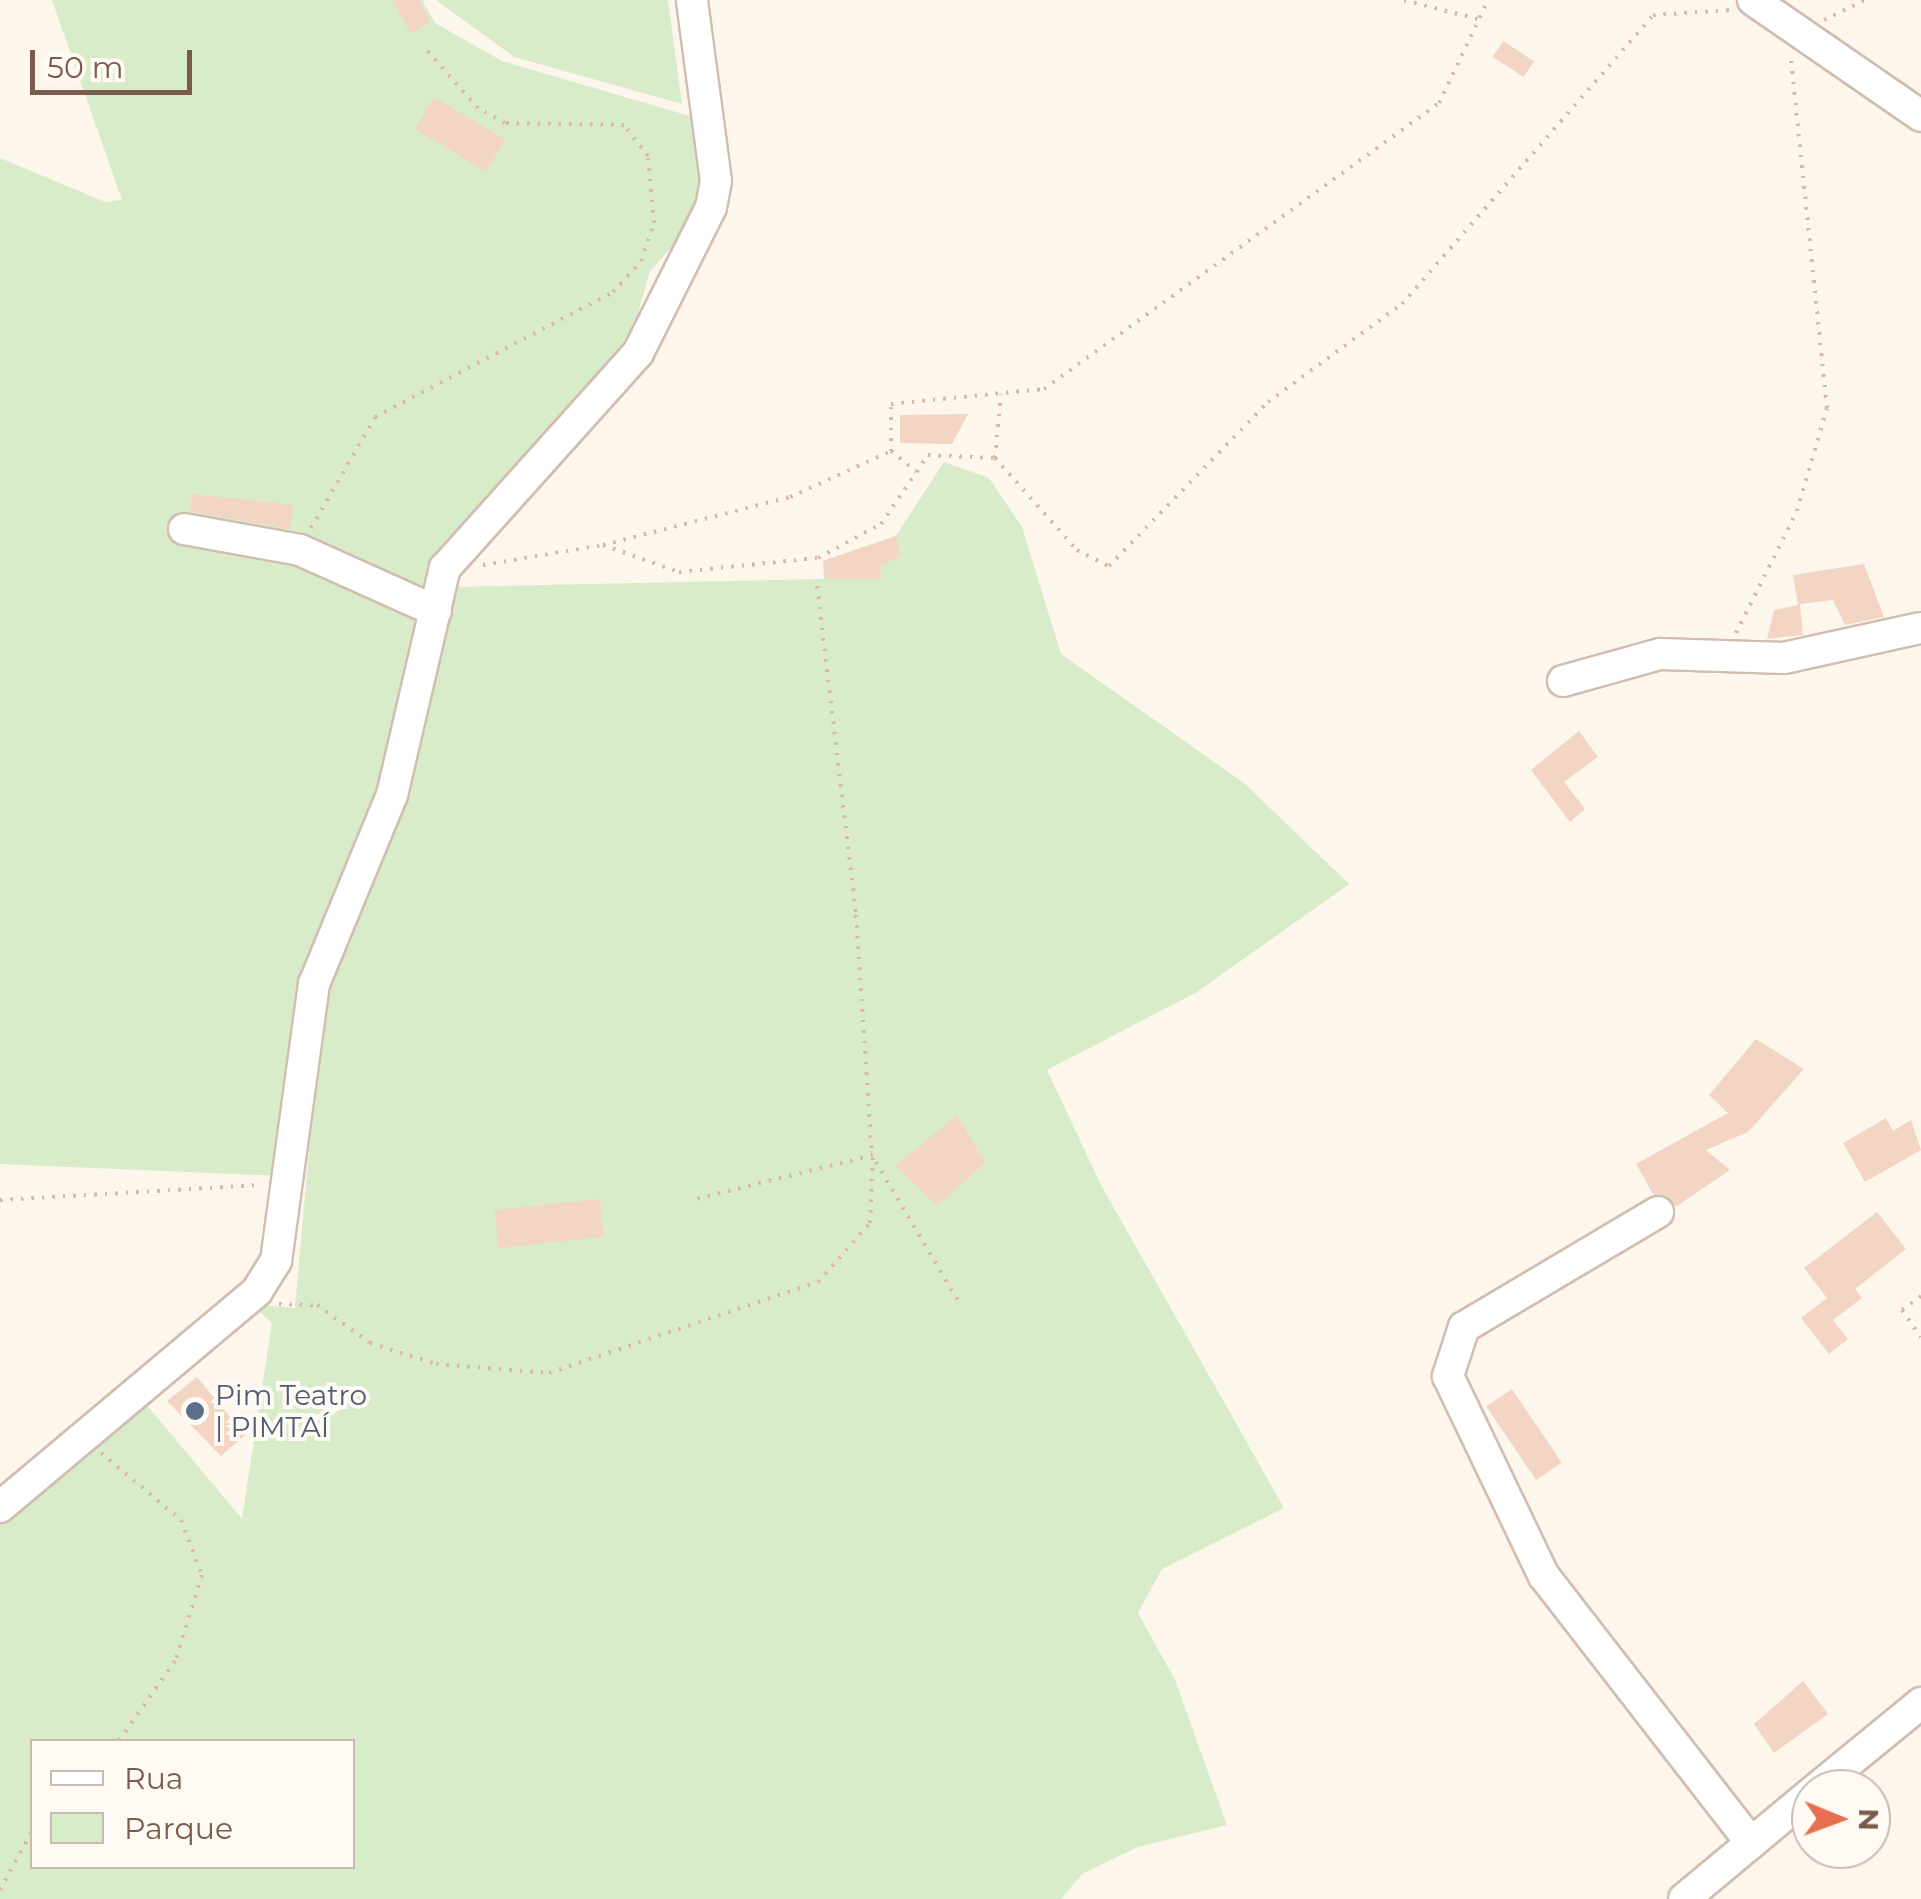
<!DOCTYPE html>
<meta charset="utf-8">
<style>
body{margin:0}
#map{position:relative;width:1921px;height:1899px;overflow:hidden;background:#fdf6ec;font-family:Montserrat,sans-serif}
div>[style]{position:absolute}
.green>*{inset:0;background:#d8ecc9}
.building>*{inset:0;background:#f3d5c3;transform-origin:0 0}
.path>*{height:4px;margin-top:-2px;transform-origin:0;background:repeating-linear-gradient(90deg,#d9b8a5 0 2.5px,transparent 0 10.5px)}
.roads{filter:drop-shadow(2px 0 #d1beb0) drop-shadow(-2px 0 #d1beb0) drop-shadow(0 2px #d1beb0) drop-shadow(0 -2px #d1beb0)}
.minor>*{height:30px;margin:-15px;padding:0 15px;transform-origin:15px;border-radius:15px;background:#fff}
.dots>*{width:28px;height:28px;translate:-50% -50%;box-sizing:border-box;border:5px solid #fffaf3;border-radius:50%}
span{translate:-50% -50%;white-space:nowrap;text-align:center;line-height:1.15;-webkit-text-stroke:8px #fffaf3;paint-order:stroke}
.service-label{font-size:28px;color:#4e5e75}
.left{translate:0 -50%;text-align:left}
.legend{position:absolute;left:30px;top:1739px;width:325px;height:130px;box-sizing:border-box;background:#fffaf3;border:2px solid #cabbb1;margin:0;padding:12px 18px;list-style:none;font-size:30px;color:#7a5c4d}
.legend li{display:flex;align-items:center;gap:20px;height:50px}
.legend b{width:50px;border:2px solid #cabbb1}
.north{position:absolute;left:1791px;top:1769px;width:100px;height:100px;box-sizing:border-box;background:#fffaf3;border:2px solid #cabbb1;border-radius:50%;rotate:91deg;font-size:28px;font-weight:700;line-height:40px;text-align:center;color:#7a5c4d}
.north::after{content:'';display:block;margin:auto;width:35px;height:45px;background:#e76f51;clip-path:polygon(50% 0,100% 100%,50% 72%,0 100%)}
.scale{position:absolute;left:30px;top:50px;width:162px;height:45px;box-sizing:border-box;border:5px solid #7a5c4d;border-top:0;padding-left:12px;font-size:30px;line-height:35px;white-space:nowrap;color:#7a5c4d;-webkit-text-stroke:8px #fffaf3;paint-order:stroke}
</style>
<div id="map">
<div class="green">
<i style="clip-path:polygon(52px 0,422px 0,435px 23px,502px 61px,700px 119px,704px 178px,682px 236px,650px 271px,627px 351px,422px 613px,282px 1176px,0 1164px,0 158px,105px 202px,122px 200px)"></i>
<i style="clip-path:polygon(436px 0,668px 0,682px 104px,514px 57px)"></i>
<i style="clip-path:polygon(evenodd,944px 462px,989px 478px,1022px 527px,1061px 654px,1244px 783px,1349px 884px,1197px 992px,1047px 1070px,1101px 1185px,1284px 1508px,1162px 1569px,1138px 1613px,1175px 1680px,1227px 1825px,1138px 1847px,1082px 1874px,1061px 1899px,0 1899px,0 1520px,262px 1305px,295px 1308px,322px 1003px,451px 587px,824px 579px,823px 561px,896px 536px,944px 462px,258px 1310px,272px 1323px,242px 1519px,146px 1404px,258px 1310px,944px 462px,32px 1742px,352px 1742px,352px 1866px,32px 1866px,32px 1742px)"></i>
</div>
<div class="building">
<i style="clip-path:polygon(393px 0,419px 0,431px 22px,410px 33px)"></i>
<i style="left:1503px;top:41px;width:37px;height:19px;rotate:33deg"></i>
<i style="left:434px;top:97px;width:83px;height:37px;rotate:31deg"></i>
<i style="clip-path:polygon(968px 414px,952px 444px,900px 443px,900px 415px)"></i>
<i style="clip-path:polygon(192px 494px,293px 505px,290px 529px,190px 511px)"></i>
<i style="clip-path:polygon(896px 536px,901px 557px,880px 565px,881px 579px,825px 579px,823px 561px)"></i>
<i style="clip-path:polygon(1864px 564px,1884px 617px,1845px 625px,1833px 600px,1800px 604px,1803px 635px,1767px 639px,1774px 610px,1798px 605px,1793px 575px)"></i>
<i style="clip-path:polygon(1579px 731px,1598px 757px,1564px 782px,1585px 809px,1570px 822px,1531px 770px)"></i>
<i style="clip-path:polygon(1756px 1039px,1804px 1069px,1748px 1132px,1706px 1150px,1730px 1170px,1677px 1206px,1653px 1194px,1636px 1164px,1728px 1113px,1709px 1095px)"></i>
<i style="clip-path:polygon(957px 1115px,985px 1163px,937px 1206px,895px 1166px)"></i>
<i style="clip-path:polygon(1886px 1118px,1893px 1131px,1911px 1120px,1921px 1150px,1865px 1182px,1843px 1143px)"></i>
<i style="left:600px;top:1199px;width:38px;height:106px;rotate:84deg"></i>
<i style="clip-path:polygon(1877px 1212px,1906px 1249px,1855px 1289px,1862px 1298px,1833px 1320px,1848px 1339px,1829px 1354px,1801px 1318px,1827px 1298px,1804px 1268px)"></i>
<i style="clip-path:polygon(197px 1377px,245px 1435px,221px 1456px,167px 1401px)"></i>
<i style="left:1512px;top:1389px;width:89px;height:31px;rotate:56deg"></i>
<i style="clip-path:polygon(1803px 1681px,1828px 1714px,1774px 1753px,1754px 1724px)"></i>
</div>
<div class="path">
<i style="left:1404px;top:0;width:84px;rotate:14.5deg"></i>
<i style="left:1824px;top:20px;width:46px;rotate:-26deg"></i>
<i style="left:891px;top:451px;width:33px;rotate:39deg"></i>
<i style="left:995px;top:458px;width:64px;rotate:-84.6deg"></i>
<i style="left:311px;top:528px;width:128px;rotate:-60deg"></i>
<i style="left:375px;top:417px;width:269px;rotate:-27.7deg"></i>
<i style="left:613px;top:292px;width:42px;rotate:-47.9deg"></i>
<i style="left:641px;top:261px;width:40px;rotate:-71.1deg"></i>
<i style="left:654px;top:223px;width:67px;rotate:-95.1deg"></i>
<i style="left:648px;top:156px;width:39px;rotate:-128deg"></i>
<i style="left:624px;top:125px;width:119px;rotate:-179deg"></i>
<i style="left:505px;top:123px;width:31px;rotate:-151deg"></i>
<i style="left:478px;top:108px;width:81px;rotate:-131.5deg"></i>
<i style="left:603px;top:545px;width:193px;rotate:-14.4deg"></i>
<i style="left:790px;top:497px;width:111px;rotate:-24.5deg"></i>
<i style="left:891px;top:451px;width:47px;rotate:-90deg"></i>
<i style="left:891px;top:404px;width:154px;rotate:-5.6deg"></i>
<i style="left:1044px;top:389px;width:488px;rotate:-35.9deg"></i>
<i style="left:1439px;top:103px;width:114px;rotate:-64.6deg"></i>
<i style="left:483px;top:565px;width:122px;rotate:-9.5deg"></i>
<i style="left:603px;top:545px;width:81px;rotate:19.6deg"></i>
<i style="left:679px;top:572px;width:140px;rotate:-5.8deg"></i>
<i style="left:818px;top:558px;width:72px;rotate:-28.4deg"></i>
<i style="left:881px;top:524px;width:83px;rotate:-55.7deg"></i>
<i style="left:928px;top:455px;width:67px;rotate:2.6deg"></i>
<i style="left:995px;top:458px;width:123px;rotate:48.3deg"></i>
<i style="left:1077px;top:550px;width:36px;rotate:27deg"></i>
<i style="left:1109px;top:566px;width:228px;rotate:-45.9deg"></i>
<i style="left:1268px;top:402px;width:166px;rotate:-36.2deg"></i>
<i style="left:1402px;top:304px;width:383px;rotate:-49deg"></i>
<i style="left:1653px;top:15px;width:80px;rotate:-3.6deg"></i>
<i style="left:817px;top:586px;width:331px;rotate:83.2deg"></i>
<i style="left:856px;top:915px;width:240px;rotate:86.2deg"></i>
<i style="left:1736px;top:633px;width:136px;rotate:-63.4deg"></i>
<i style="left:1797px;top:511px;width:107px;rotate:-73.8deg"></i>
<i style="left:1827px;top:408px;width:351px;rotate:-95.9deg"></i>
<i style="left:876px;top:1162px;width:165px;rotate:59.4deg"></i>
<i style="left:0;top:1200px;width:261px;rotate:-3.3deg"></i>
<i style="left:1921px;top:1296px;width:24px;rotate:144deg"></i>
<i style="left:1902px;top:1310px;width:33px;rotate:55deg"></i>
<i style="left:279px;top:1304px;width:38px;rotate:2deg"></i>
<i style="left:317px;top:1305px;width:65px;rotate:35.6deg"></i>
<i style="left:370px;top:1343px;width:69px;rotate:17.7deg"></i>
<i style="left:436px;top:1364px;width:113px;rotate:4.6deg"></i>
<i style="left:549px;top:1373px;width:284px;rotate:-18.7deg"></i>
<i style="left:818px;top:1282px;width:79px;rotate:-48.6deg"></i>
<i style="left:870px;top:1223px;width:68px;rotate:-87.5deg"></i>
<i style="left:873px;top:1155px;width:187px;rotate:166deg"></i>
<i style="left:101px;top:1453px;width:104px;rotate:39.9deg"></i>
<i style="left:181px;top:1520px;width:59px;rotate:69.1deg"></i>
<i style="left:202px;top:1575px;width:90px;rotate:107.4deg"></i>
<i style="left:175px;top:1661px;width:99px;rotate:125.1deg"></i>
<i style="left:0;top:1890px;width:67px;rotate:-61.5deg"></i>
</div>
<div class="roads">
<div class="minor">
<i style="left:1753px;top:0;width:204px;rotate:34.6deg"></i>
<i style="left:184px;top:529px;width:118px;rotate:10.3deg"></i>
<i style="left:300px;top:550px;width:149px;rotate:24.2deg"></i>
<i style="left:1563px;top:681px;width:101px;rotate:-15.6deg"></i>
<i style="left:1660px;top:654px;width:124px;rotate:1.8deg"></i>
<i style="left:1784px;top:658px;width:140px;rotate:-12.4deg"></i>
<i style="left:1658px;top:1212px;width:226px;rotate:149.3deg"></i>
<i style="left:1464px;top:1327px;width:52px;rotate:108.1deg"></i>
<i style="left:1448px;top:1376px;width:222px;rotate:64.4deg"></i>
<i style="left:1544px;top:1576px;width:338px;rotate:52.2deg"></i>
<i style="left:0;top:1507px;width:336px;rotate:-40deg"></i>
<i style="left:257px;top:1291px;width:36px;rotate:-58deg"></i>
<i style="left:276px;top:1261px;width:280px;rotate:-82.2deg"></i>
<i style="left:314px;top:984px;width:204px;rotate:-67.6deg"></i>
<i style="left:392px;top:795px;width:233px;rotate:-76.9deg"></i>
<i style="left:445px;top:568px;width:289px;rotate:-48.1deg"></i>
<i style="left:638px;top:353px;width:163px;rotate:-63.4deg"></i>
<i style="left:711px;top:207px;width:26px;rotate:-79deg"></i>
<i style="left:716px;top:181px;width:183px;rotate:-97.6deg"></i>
<i style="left:1816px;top:1789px;width:136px;rotate:-39.3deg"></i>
<i style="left:1684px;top:1899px;width:165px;rotate:-39.8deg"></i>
</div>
</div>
<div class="dots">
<i style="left:195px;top:1411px;background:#5c6f8a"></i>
</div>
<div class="service-label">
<span class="left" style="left:215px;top:1411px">Pim Teatro<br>| PIMTAÍ</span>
</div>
<ul class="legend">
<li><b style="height:12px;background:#fff"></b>Rua</li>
<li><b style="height:28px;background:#d8ecc9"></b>Parque</li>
</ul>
<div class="north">N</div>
<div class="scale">50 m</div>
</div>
